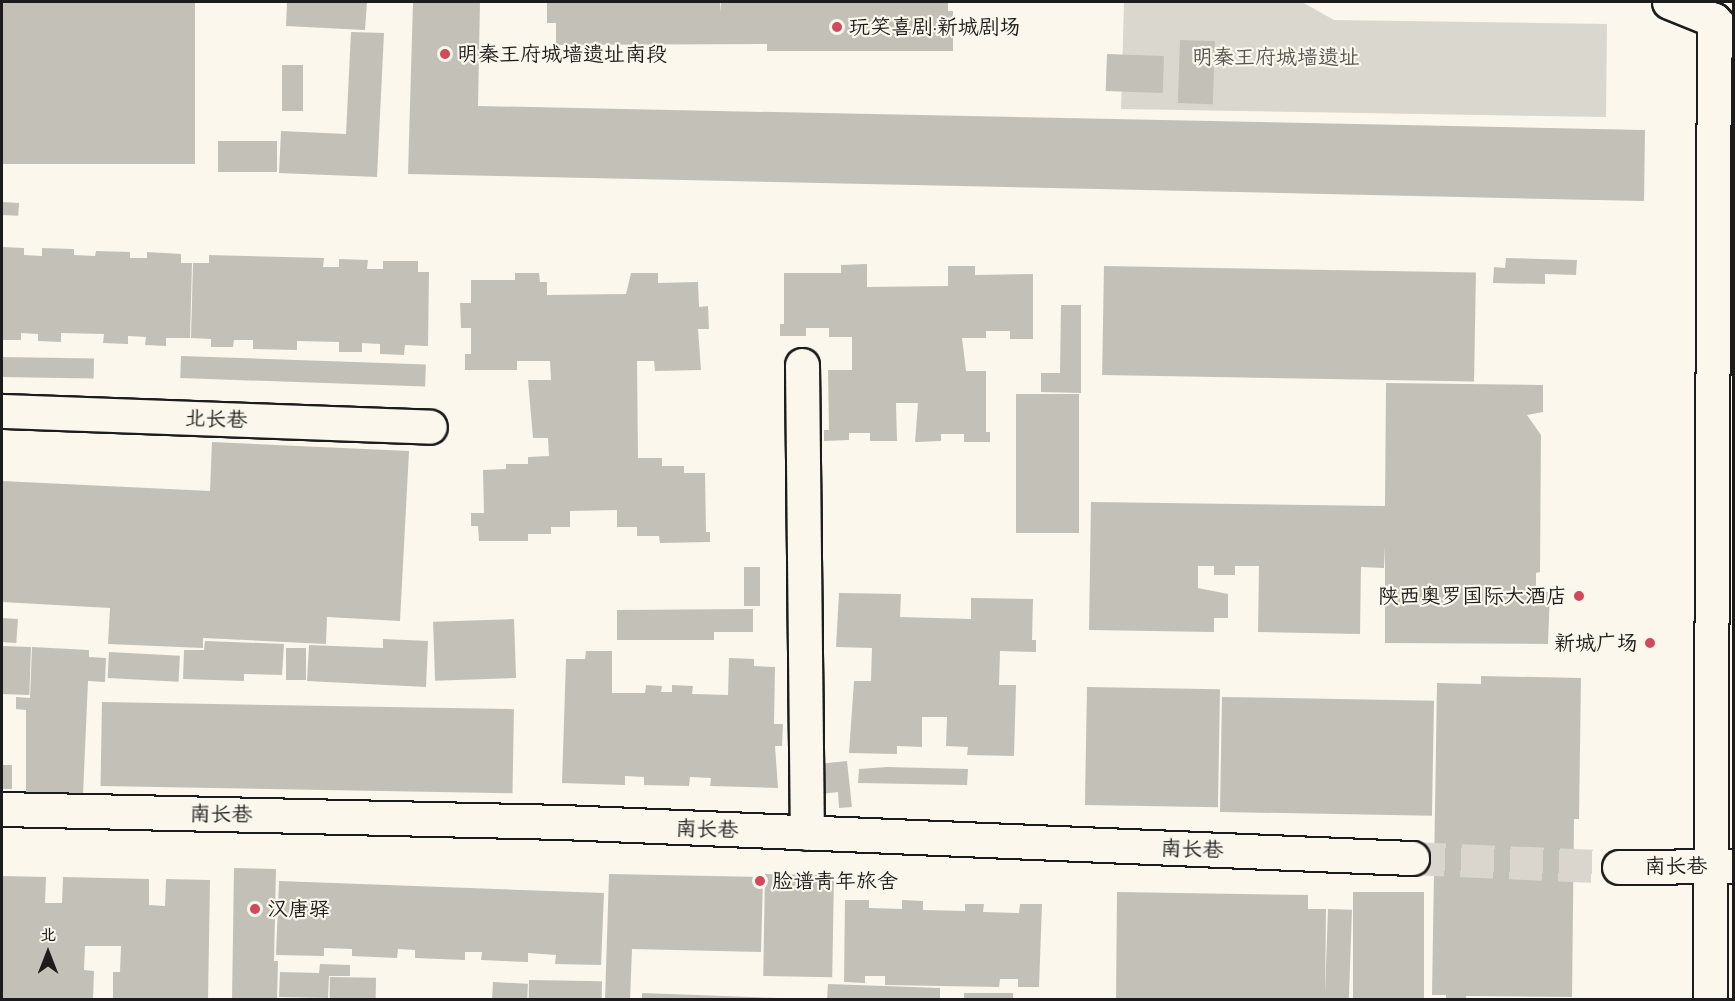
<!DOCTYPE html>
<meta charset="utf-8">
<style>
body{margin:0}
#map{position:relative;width:1735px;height:1001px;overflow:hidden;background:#fbf7ec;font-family:"Comic Neue","LXGW WenKai TC",sans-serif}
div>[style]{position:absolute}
.green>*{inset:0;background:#dad7ce}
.building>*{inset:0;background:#c3c0b8;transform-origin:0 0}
.minor-tunnel>*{height:33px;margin-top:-16.5px;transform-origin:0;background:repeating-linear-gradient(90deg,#dad6cd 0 33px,transparent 0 49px)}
.roads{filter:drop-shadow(2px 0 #1c1c1c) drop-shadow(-2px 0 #1c1c1c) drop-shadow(0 2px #1c1c1c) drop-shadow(0 -2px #1c1c1c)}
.minor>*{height:33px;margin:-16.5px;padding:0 16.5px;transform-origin:16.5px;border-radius:16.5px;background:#fbf7ec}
.major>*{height:33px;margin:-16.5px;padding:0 16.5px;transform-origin:16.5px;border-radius:16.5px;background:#fbf7ec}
.dots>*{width:16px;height:16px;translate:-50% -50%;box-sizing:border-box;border:3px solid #fbf7ec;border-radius:50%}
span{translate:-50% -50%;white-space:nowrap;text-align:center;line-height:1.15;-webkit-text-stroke:4.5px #fbf7ec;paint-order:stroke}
.poi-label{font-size:21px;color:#1c1c1c}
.left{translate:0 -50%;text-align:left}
.right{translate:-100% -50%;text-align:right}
.park-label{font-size:21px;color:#555451}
.street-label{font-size:21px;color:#1c1c1c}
.frame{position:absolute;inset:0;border:3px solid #1c1c1c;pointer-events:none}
.north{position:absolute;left:18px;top:923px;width:60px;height:60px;-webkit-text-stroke:4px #fbf7ec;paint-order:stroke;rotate:0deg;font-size:16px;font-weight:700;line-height:24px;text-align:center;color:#1c1c1c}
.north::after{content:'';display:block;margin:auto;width:21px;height:27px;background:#1c1c1c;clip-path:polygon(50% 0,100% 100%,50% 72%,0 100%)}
</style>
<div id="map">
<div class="green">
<i style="clip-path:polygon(1124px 2px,1302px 2px,1334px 20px,1607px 24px,1606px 117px,1121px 109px)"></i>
</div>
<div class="building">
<i style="left:2px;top:2px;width:193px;height:162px"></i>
<i style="clip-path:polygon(287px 2px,367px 2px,365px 30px,286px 26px)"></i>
<i style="clip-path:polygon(413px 2px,480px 2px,478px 106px,1645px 130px,1644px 201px,408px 174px)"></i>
<i style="clip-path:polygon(547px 2px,720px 2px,720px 12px,721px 2px,948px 2px,948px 11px,953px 11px,953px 51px,767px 51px,767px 44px,556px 45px,556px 23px,547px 23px)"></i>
<i style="clip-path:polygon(351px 32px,384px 33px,377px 177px,279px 173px,281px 131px,346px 134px)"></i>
<i style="left:1180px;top:40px;width:35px;height:63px;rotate:2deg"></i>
<i style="left:1107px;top:54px;width:57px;height:37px;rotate:2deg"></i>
<i style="left:282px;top:65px;width:21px;height:46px"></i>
<i style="left:218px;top:141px;width:59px;height:31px"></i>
<i style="left:2px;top:202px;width:17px;height:13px;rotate:3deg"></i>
<i style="clip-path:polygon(2px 247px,24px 248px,24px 255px,42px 256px,42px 248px,74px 249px,74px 255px,95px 256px,96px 251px,130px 252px,130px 258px,147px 258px,147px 252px,181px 254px,181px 263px,192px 263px,190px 338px,166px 338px,166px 346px,145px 345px,146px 337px,128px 336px,128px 344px,103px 343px,104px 334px,61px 333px,61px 342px,38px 341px,38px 334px,21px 333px,21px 340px,2px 340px)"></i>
<i style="clip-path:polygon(209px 255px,324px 258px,323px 267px,339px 267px,339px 259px,368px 260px,367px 269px,383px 269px,383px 261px,418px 261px,418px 272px,429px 272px,428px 346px,405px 345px,404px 355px,380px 354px,380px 344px,362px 343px,362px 352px,339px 352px,339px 342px,297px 341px,297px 350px,253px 349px,253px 340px,234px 340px,233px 347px,211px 347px,211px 339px,191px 338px,193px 263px,209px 263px)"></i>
<i style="clip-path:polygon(1506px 258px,1577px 260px,1576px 275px,1545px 274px,1545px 284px,1493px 283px,1494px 267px,1505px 268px)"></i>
<i style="clip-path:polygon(867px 264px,867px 287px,948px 286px,948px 266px,975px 266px,975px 275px,1033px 274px,1033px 339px,1010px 339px,1010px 331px,986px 331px,986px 338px,962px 338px,966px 371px,986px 371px,986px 432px,990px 432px,990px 442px,964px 442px,964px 434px,941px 434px,941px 441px,915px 442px,918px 403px,896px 403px,897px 441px,870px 441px,870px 433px,849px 433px,849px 440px,824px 441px,824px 430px,829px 430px,828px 370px,852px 370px,852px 337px,829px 337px,829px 328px,806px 328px,806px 336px,780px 336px,780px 324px,784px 324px,784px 273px,841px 273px,841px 265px)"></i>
<i style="left:1104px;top:266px;width:372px;height:109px;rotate:1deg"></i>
<i style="clip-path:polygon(515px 273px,539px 273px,540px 282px,547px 282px,547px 295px,626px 294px,631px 273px,658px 273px,658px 283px,698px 282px,699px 307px,708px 306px,709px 329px,698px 329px,701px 370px,655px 371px,654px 361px,637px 361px,638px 458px,662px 458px,662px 466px,684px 466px,684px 473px,705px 473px,706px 532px,710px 532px,710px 542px,660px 543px,659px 536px,637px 536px,637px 527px,617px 527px,617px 510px,570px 511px,570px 527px,551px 527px,551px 534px,528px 534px,528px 541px,479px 541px,478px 526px,471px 526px,471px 513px,484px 513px,483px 470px,506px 469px,506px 464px,528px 464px,528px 457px,549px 456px,548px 438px,533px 438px,528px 380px,551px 380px,550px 361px,517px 361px,517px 370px,465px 370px,465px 354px,471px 354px,471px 328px,461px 328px,460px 303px,471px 303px,471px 280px,515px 280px)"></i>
<i style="clip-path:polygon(1061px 305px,1081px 305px,1081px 393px,1041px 392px,1041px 373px,1060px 373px)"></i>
<i style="left:181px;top:356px;width:245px;height:22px;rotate:2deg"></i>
<i style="left:2px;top:357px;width:92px;height:20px;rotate:1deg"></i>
<i style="clip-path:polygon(1386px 383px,1543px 385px,1543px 412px,1527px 415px,1541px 435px,1540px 572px,1536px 573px,1536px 592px,1550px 592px,1548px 644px,1385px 643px,1385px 546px,1384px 568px,1361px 567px,1360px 634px,1258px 632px,1259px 566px,1235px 566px,1235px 575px,1214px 575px,1214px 566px,1198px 566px,1198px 588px,1228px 594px,1228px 618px,1214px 618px,1214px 632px,1089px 630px,1091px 502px,1385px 506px)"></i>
<i style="left:1016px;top:394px;width:63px;height:139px"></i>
<i style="clip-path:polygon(212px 442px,409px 451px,400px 621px,327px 617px,326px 644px,203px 638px,203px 648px,108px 644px,110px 608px,2px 602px,2px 481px,210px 491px)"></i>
<i style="left:744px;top:567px;width:16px;height:39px"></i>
<i style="clip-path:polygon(839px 593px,901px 594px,900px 617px,971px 619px,971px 598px,1033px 599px,1032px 640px,1036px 640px,1036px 652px,1000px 651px,999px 685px,1016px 685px,1014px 756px,967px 755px,968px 747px,946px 746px,947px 717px,922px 717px,922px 747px,897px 746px,897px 754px,849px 753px,854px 681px,871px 681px,872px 648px,836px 647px)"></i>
<i style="clip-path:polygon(753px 609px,753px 632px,714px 632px,714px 640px,617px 640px,617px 610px)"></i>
<i style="left:2px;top:618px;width:16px;height:24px;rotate:4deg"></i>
<i style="left:514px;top:619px;width:59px;height:81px;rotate:88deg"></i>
<i style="clip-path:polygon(383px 639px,428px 641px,426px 687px,307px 681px,309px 645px,383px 648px)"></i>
<i style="clip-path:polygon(205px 641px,284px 644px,282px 675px,244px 674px,244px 681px,183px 679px,184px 650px,204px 650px)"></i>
<i style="left:2px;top:646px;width:29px;height:48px;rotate:2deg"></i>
<i style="clip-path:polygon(32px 647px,89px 650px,89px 657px,106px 658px,105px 682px,88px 681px,83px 795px,26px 792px,26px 710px,16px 709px,16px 697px,30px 698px)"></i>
<i style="left:286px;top:648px;width:20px;height:32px"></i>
<i style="clip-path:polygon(586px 651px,612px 651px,612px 693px,645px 693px,646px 685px,662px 686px,661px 692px,672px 692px,672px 685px,693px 686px,692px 694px,728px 695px,729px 658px,754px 659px,754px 666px,775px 667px,774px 724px,783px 724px,782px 746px,775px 746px,778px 788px,710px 786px,711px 778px,690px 777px,689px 786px,644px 785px,644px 777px,625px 776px,625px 785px,562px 783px,566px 659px,585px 659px)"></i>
<i style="left:109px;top:652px;width:71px;height:26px;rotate:3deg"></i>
<i style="clip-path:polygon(1481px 676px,1581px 678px,1579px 819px,1574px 819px,1572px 997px,1466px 996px,1466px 1000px,1446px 1000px,1446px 995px,1432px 995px,1437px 683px,1481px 684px)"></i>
<i style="left:1087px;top:687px;width:133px;height:118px;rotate:1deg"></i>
<i style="left:1222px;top:697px;width:212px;height:115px;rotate:1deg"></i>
<i style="left:102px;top:702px;width:412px;height:84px;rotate:1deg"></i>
<i style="clip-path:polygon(847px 761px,852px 807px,839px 808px,838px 792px,821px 794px,818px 764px)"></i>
<i style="left:2px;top:765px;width:10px;height:24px"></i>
<i style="clip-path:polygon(887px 767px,968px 769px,967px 785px,858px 783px,859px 769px)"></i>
<i style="clip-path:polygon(234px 868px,276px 869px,274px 961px,278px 961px,277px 1000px,232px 1000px)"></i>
<i style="clip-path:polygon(609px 874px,763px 877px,761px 952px,632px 949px,630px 1000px,605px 1000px)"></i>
<i style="left:765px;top:874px;width:69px;height:102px;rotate:1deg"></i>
<i style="clip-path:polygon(2px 876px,46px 877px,45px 903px,62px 903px,63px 877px,149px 879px,149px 905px,165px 906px,166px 879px,210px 880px,208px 1000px,113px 1000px,113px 972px,120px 972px,121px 946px,85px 946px,84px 970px,94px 971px,93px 1000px,2px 1000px)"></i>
<i style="clip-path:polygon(279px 881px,604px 893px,601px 965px,555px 964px,556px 955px,528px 953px,528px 962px,481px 960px,482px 952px,465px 952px,465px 960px,415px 958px,415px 950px,398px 949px,397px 958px,352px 956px,352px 949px,324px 948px,324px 956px,276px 955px)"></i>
<i style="clip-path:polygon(1117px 892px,1308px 895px,1308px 909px,1326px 909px,1325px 1000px,1116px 1000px)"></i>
<i style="left:1353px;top:892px;width:71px;height:108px"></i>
<i style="clip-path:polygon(845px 900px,869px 900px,869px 908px,902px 909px,902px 900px,923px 901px,923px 910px,965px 911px,965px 904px,984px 904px,983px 912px,1019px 913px,1020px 904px,1042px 904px,1039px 987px,1018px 987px,1018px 979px,1000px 979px,999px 987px,885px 985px,885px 976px,865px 976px,865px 983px,844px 982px)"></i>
<i style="left:1328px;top:909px;width:24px;height:91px;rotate:2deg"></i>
<i style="clip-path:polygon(320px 964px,350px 965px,350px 976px,329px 976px,328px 998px,279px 997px,280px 972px,319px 973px)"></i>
<i style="left:330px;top:977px;width:46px;height:23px;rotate:1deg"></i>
<i style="left:529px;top:980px;width:73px;height:20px;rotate:1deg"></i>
<i style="left:493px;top:982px;width:35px;height:18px;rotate:3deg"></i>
<i style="clip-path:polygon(828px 984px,940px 988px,940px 1000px,827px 1000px)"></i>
<i style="clip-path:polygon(642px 993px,779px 998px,779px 1000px,642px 1000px)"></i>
<i style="left:964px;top:993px;width:49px;height:7px"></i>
</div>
<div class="minor-tunnel">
<i style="left:1412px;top:858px;width:207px;rotate:2.5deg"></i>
</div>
<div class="roads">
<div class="minor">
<i style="left:802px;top:365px;width:468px;rotate:89.4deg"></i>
<i style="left:2px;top:411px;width:428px;rotate:2.1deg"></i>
<i style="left:2px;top:809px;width:560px;rotate:1.33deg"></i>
<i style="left:562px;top:822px;width:851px;rotate:2.43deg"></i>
<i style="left:1619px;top:867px;width:115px;rotate:-0.5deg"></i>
<i style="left:1710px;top:1000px;width:980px;rotate:-89.77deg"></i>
</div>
<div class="major">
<i style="left:1669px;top:2px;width:48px;rotate:21.8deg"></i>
<i style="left:1714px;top:20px;width:29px;rotate:46deg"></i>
</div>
</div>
<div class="dots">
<i style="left:837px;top:27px;background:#d1495b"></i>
<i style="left:445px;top:54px;background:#d1495b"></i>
<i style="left:1579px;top:596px;background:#d1495b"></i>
<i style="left:1650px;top:643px;background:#d1495b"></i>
<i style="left:760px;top:881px;background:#d1495b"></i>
<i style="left:255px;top:909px;background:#d1495b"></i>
</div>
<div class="poi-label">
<span class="left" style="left:849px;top:27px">玩笑喜剧·新城剧场</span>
<span class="left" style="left:457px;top:54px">明秦王府城墙遗址南段</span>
<span class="right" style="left:1567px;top:596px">陕西奥罗国际大酒店</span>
<span class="right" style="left:1638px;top:643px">新城广场</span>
<span class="left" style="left:772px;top:881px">脸谱青年旅舍</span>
<span class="left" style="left:267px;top:909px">汉唐驿</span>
</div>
<div class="park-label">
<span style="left:1276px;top:57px">明秦王府城墙遗址</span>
</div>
<div class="street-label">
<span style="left:216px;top:419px;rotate:2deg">北长巷</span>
<span style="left:221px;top:814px;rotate:1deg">南长巷</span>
<span style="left:707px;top:829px;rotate:2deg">南长巷</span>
<span style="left:1192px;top:849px;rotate:2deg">南长巷</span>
<span style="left:1676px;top:866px">南长巷</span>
</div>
<div class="frame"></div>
<div class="north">北</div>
</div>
